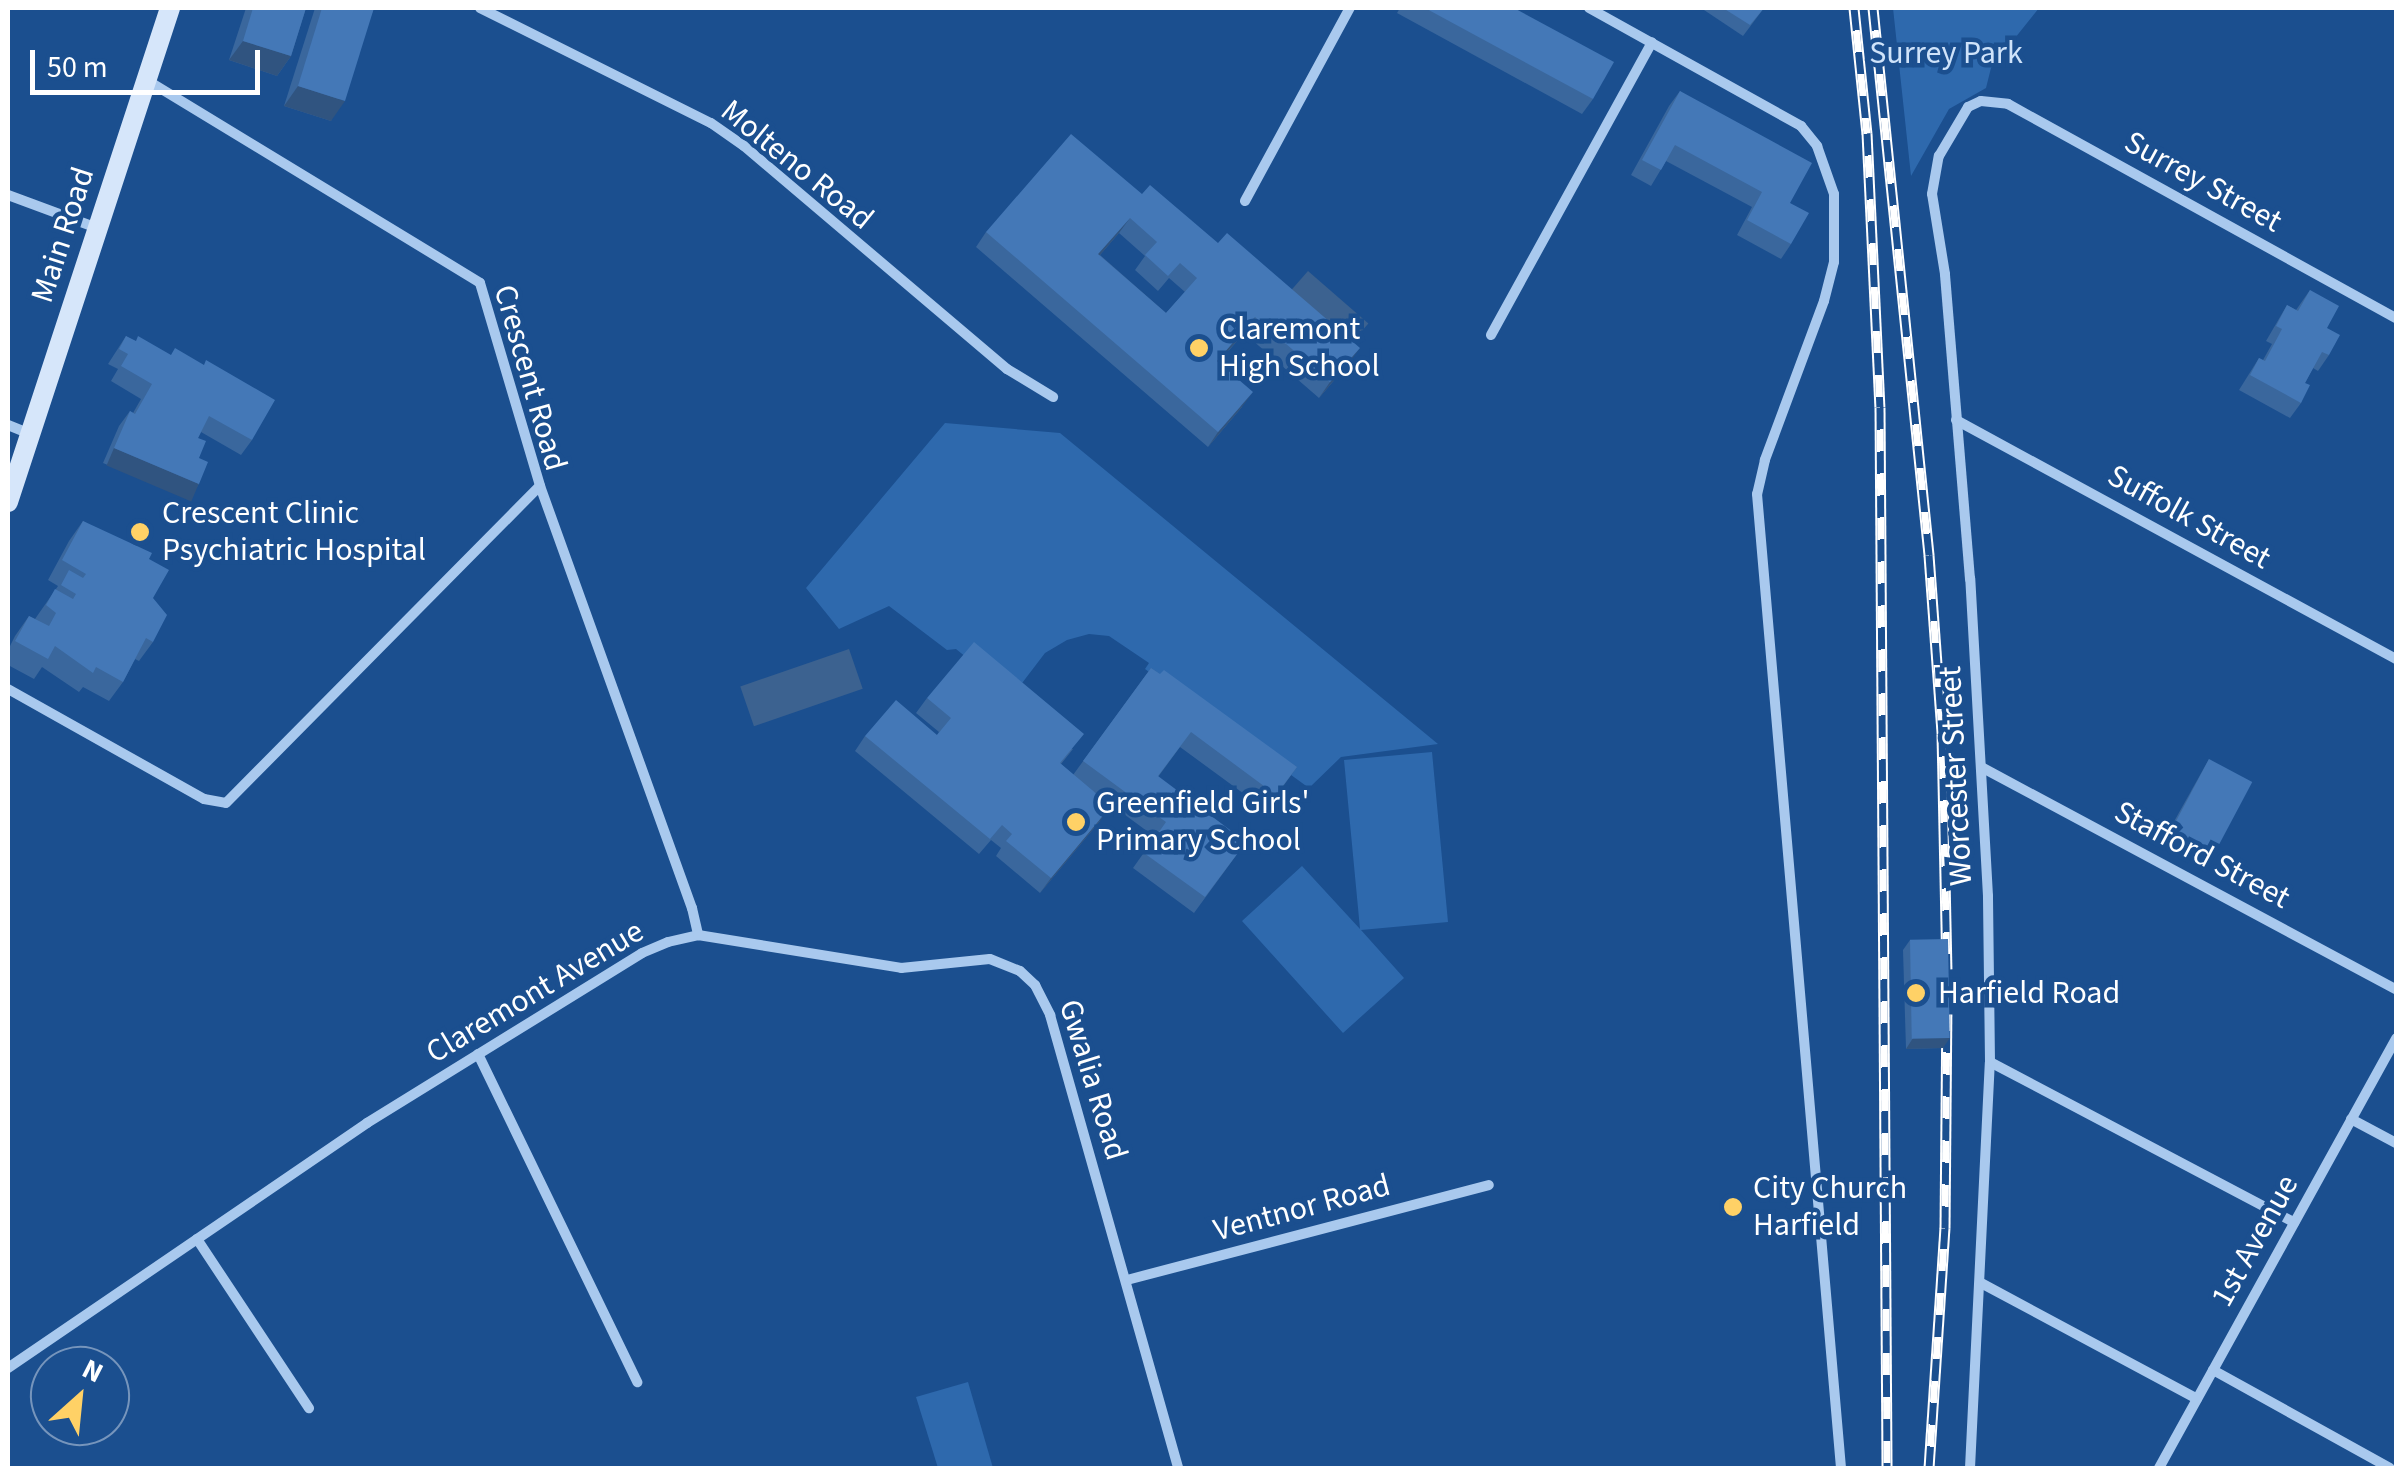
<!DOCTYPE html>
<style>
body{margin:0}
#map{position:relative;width:2404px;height:1476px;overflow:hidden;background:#1b4f8f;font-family:"Source Sans 3",sans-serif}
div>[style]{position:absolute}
.green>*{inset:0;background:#2e69ad}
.water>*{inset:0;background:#3c6290;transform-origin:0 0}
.minor>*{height:10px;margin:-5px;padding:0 5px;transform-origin:5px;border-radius:5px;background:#a9c9ee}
.secondary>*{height:20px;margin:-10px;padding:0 10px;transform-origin:10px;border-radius:10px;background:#d6e6fa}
.rail>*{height:11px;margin-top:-5.5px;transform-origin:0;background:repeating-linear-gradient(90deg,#1b4f8f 0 22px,#fff 0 44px);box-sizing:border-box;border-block:2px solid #fff}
.wall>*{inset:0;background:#3a679d}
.shaded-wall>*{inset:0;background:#305480;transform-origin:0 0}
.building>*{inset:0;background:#4478b7;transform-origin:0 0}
.dots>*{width:28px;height:28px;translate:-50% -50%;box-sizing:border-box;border:5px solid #1b4f8f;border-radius:50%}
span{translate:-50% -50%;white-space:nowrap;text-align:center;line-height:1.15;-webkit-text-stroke:9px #1b4f8f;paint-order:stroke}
.park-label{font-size:32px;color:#cfe3fa}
.street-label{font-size:32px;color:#fff}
.poi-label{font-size:32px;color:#fff}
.left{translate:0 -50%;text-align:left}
.frame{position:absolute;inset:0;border:10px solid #fff;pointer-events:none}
.north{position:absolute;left:30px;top:1346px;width:100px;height:100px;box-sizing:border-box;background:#1b4f8f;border:2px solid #7695bc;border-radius:50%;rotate:27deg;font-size:28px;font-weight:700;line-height:40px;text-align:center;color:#fff}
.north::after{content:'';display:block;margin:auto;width:35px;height:45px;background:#ffd166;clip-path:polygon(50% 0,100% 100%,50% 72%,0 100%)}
.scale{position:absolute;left:30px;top:50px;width:230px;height:45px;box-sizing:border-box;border:5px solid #fff;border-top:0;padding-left:12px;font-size:30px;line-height:35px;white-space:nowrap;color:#fff;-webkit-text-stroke:8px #1b4f8f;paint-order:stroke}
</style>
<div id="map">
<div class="green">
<i style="clip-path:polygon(1893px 8px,2039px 8px,1991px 68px,1986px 88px,1949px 109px,1911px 176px)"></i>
<i style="clip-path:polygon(945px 423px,1060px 433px,1438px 744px,1341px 757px,1309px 788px,1145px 669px,1149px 663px,1109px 636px,1089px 634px,1067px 640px,1045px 653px,1013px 695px,956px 649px,947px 650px,889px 606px,839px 629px,806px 588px)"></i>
<i style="clip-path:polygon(1432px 752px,1448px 922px,1361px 930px,1404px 978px,1343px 1033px,1242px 921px,1302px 866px,1360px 929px,1344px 760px)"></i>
<i style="clip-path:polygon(968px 1382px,993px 1468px,938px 1468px,916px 1397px)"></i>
</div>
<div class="water">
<i style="left:1308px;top:271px;width:80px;height:26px;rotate:41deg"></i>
<i style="left:849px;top:649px;width:42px;height:115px;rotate:71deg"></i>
</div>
<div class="minor">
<i style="left:480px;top:8px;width:258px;rotate:26.5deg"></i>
<i style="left:711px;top:123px;width:40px;rotate:34.9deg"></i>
<i style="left:744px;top:146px;width:345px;rotate:40.3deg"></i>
<i style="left:1007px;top:369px;width:54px;rotate:31.3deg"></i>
<i style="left:1589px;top:8px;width:243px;rotate:29.1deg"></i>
<i style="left:1801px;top:126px;width:26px;rotate:51deg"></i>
<i style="left:1817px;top:146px;width:51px;rotate:70.5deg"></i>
<i style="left:1834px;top:194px;width:68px;rotate:90deg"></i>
<i style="left:1834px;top:262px;width:40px;rotate:104.4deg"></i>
<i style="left:1824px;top:301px;width:170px;rotate:110.4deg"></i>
<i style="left:1765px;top:460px;width:35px;rotate:103deg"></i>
<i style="left:1757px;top:494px;width:978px;rotate:85.07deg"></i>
<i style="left:145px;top:79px;width:392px;rotate:31.3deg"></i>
<i style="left:480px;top:283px;width:212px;rotate:73.5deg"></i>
<i style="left:540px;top:486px;width:449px;rotate:70.2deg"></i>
<i style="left:692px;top:908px;width:28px;rotate:77deg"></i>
<i style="left:8px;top:195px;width:95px;rotate:20.3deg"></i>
<i style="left:1245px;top:201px;width:220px;rotate:-61.5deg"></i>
<i style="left:1491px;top:335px;width:334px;rotate:-61.2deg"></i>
<i style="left:1956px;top:420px;width:501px;rotate:28.51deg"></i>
<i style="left:8px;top:425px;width:24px;rotate:22deg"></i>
<i style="left:8px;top:689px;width:225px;rotate:29.3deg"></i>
<i style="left:204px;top:799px;width:22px;rotate:10deg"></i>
<i style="left:226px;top:803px;width:446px;rotate:-45.3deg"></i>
<i style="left:1983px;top:768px;width:468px;rotate:28.2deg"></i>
<i style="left:478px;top:1054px;width:365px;rotate:64.1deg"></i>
<i style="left:1990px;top:1062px;width:344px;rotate:27.8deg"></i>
<i style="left:2351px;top:1119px;width:51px;rotate:28.1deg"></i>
<i style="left:197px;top:1239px;width:203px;rotate:56.5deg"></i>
<i style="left:1127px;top:1280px;width:374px;rotate:-14.7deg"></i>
<i style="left:1981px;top:1283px;width:245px;rotate:28.2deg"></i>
<i style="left:8px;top:1368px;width:435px;rotate:-34.3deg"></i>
<i style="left:367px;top:1123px;width:323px;rotate:-31.7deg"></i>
<i style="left:642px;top:953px;width:28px;rotate:-23deg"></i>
<i style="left:668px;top:942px;width:31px;rotate:-13deg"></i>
<i style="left:698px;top:935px;width:206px;rotate:9.2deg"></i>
<i style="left:901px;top:968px;width:89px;rotate:-5.8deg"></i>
<i style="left:990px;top:959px;width:32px;rotate:22deg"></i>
<i style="left:1020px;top:971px;width:21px;rotate:43deg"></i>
<i style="left:1035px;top:985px;width:34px;rotate:63deg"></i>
<i style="left:1050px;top:1015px;width:471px;rotate:74.2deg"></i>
<i style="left:2213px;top:1370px;width:202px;rotate:29deg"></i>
<i style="left:1970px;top:1468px;width:406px;rotate:-87.2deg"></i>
<i style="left:1990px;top:1062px;width:166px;rotate:-90.7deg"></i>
<i style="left:1988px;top:896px;width:318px;rotate:-93.2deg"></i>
<i style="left:1970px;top:579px;width:306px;rotate:-94.7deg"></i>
<i style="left:1945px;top:274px;width:81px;rotate:-99.2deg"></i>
<i style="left:1932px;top:194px;width:39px;rotate:-80deg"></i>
<i style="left:1939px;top:156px;width:57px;rotate:-59.4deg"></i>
<i style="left:1968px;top:107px;width:14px;rotate:-25deg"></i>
<i style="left:1981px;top:101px;width:27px;rotate:6deg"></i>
<i style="left:2008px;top:104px;width:443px;rotate:28.9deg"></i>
<i style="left:2159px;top:1468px;width:491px;rotate:-61.1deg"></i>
</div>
<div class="secondary">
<i style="left:8px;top:502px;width:520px;rotate:-71.84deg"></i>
</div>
<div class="rail">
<i style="left:1854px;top:8px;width:126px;rotate:84.1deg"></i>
<i style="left:1867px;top:133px;width:274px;rotate:87.3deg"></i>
<i style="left:1880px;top:407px;width:1061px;rotate:89.62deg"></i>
<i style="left:1873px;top:8px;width:550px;rotate:84.15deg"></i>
<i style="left:1929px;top:555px;width:179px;rotate:85.8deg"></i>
<i style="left:1942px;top:734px;width:235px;rotate:88.8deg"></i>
<i style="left:1929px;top:1468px;width:241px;rotate:-86.2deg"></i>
<i style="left:1945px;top:1228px;width:214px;rotate:-89.5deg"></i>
</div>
<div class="wall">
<i style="clip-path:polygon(246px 8px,306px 8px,291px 56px,277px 76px,229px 60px)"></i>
<i style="clip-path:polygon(315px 8px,374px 8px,331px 121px,284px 106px)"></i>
<i style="clip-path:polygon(1400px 8px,1514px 8px,1593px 99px,1582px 114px,1397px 13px)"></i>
<i style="clip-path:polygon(1701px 8px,1764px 8px,1743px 36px)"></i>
<i style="clip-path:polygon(1680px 91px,1790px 203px,1791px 244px,1781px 259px,1737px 235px,1752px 207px,1666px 161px,1651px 186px,1631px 175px,1669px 106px)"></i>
<i style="clip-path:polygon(evenodd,1142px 194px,1349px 363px,1319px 398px,1244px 333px,1219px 362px,1242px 407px,1208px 447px,976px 247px,986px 232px,1142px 194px,1119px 233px,1145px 256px,1135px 270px,1158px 291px,1169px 278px,1185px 292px,1166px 313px,1100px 255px,1119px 233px)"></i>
<i style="clip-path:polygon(2310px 290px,2327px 328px,2329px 355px,2318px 371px,2313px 368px,2305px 383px,2301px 403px,2290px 418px,2239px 390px,2259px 358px,2263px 360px,2272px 344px,2266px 341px,2287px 305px,2296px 310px)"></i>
<i style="clip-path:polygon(126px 336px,252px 440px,241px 455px,201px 432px,198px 438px,199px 484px,188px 499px,103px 463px,119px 426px,130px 411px,133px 413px,141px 399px,111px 381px,118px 369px,108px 364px)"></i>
<i style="clip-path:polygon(83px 521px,149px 559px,153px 598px,153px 642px,139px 661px,135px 659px,123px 682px,109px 701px,83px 687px,79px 692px,42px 667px,34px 679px,8px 665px,8px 650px,15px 636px,29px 616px,35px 619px,58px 586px,48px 580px,69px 541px)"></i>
<i style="clip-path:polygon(1151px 668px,1297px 767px,1266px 810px,1180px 747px,1158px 777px,1246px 842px,1194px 913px,1133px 868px,1155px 837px,1094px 792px,1100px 821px,1040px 893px,996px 856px,1001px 848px,991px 840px,979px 854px,855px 751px,865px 736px,937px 735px,939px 732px,916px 713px,927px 698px,1073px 749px,1061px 764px,1073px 775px)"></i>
<i style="clip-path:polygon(2209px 759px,2212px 856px,2205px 866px,2162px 843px)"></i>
<i style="clip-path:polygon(1910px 940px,1943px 1048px,1906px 1049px,1903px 950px)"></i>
</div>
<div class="shaded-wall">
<i style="clip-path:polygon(243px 41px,291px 56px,277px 76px,229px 60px)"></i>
<i style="clip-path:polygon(298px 86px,345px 101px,331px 121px,284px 106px)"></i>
<i style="clip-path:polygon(1130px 218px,1119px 233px,1088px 269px,1098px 254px)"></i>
<i style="clip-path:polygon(1255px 317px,1244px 333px,1206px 376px,1217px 361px)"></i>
<i style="clip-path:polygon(1360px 348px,1349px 363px,1319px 398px,1330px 382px)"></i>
<i style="clip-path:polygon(1253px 392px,1242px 407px,1208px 447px,1218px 432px)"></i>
<i style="left:114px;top:448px;width:92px;height:19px;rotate:23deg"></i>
<i style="clip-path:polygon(1111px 806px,1100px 821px,1040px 893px,1051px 878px)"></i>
<i style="clip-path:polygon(1913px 1038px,1950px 1038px,1943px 1048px,1906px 1049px)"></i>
</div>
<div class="building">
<i style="clip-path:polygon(253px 8px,306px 8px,291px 56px,243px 41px)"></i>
<i style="clip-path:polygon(322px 8px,374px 8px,345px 101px,298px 86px)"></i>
<i style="clip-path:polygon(1425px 8px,1514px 8px,1614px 62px,1593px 99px)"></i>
<i style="clip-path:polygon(1723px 8px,1764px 8px,1750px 25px)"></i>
<i style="clip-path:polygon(1680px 91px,1812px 163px,1790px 203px,1809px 213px,1791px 244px,1747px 220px,1762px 192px,1675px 145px,1661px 170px,1642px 160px)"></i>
<i style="clip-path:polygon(evenodd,1071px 134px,1142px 194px,1150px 185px,1218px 243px,1227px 233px,1360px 348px,1330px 382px,1255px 317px,1217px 361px,1253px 392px,1218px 432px,986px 232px,1071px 134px,1130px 218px,1157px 242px,1145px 255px,1168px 276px,1180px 263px,1197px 278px,1166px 313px,1098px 254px,1130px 218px)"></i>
<i style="clip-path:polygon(2310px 290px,2339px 306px,2327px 328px,2340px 335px,2329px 355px,2322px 352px,2305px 383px,2310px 385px,2301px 403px,2250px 375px,2259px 358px,2265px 361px,2282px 329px,2276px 326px,2287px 305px,2298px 311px)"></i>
<i style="clip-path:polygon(126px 336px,136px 341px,138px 336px,171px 355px,175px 348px,204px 365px,206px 360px,275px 400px,252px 440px,209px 416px,198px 438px,206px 441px,199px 458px,208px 462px,199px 484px,114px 448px,130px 411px,135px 414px,152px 384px,121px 366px,128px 354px,119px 349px)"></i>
<i style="clip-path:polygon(83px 521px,152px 553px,149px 559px,169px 570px,153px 598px,167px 615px,153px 642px,146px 638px,123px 682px,96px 667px,93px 673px,55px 646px,48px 659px,15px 641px,29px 616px,49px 626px,56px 613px,46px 605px,55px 589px,73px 599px,76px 594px,61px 585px,69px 570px,83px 578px,86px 574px,62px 560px)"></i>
<i style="clip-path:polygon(974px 642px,1084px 734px,1060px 763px,1111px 806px,1051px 878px,1006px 841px,1012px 834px,1002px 825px,990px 839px,865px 736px,896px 700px,937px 735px,951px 718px,927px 698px)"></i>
<i style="clip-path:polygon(1151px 668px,1160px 674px,1164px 670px,1297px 767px,1276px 795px,1191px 732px,1158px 776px,1246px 842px,1205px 897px,1144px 853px,1166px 822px,1083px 761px)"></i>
<i style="left:2209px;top:759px;width:49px;height:84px;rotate:28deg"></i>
<i style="left:1948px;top:939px;width:99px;height:38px;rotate:89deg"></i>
</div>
<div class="dots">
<i style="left:1199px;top:348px;background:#ffd166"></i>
<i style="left:140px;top:532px;background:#ffd166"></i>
<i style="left:1076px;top:822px;background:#ffd166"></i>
<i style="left:1916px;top:993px;background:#ffd166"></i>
<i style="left:1733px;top:1207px;background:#ffd166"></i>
</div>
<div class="park-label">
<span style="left:1946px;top:53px">Surrey Park</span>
</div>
<div class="street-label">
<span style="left:797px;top:165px;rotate:39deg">Molteno Road</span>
<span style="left:2203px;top:182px;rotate:29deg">Surrey Street</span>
<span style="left:63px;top:235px;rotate:-72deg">Main Road</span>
<span style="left:530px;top:378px;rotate:74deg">Crescent Road</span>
<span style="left:2189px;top:517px;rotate:29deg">Suffolk Street</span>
<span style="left:1956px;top:776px;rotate:-93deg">Worcester Street</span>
<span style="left:2202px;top:855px;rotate:28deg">Stafford Street</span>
<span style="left:535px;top:992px;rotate:-31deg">Claremont Avenue</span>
<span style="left:1093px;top:1080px;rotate:73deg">Gwalia Road</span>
<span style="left:1302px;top:1208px;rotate:-15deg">Ventnor Road</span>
<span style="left:2255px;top:1241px;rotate:-61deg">1st Avenue</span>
</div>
<div class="poi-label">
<span class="left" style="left:1219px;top:348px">Claremont<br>High School</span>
<span class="left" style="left:162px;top:532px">Crescent Clinic<br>Psychiatric Hospital</span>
<span class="left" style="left:1096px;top:822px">Greenfield Girls'<br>Primary School</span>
<span class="left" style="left:1938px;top:993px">Harfield Road</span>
<span class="left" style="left:1753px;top:1207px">City Church<br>Harfield</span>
</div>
<div class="frame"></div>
<div class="north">N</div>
<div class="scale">50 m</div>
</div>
